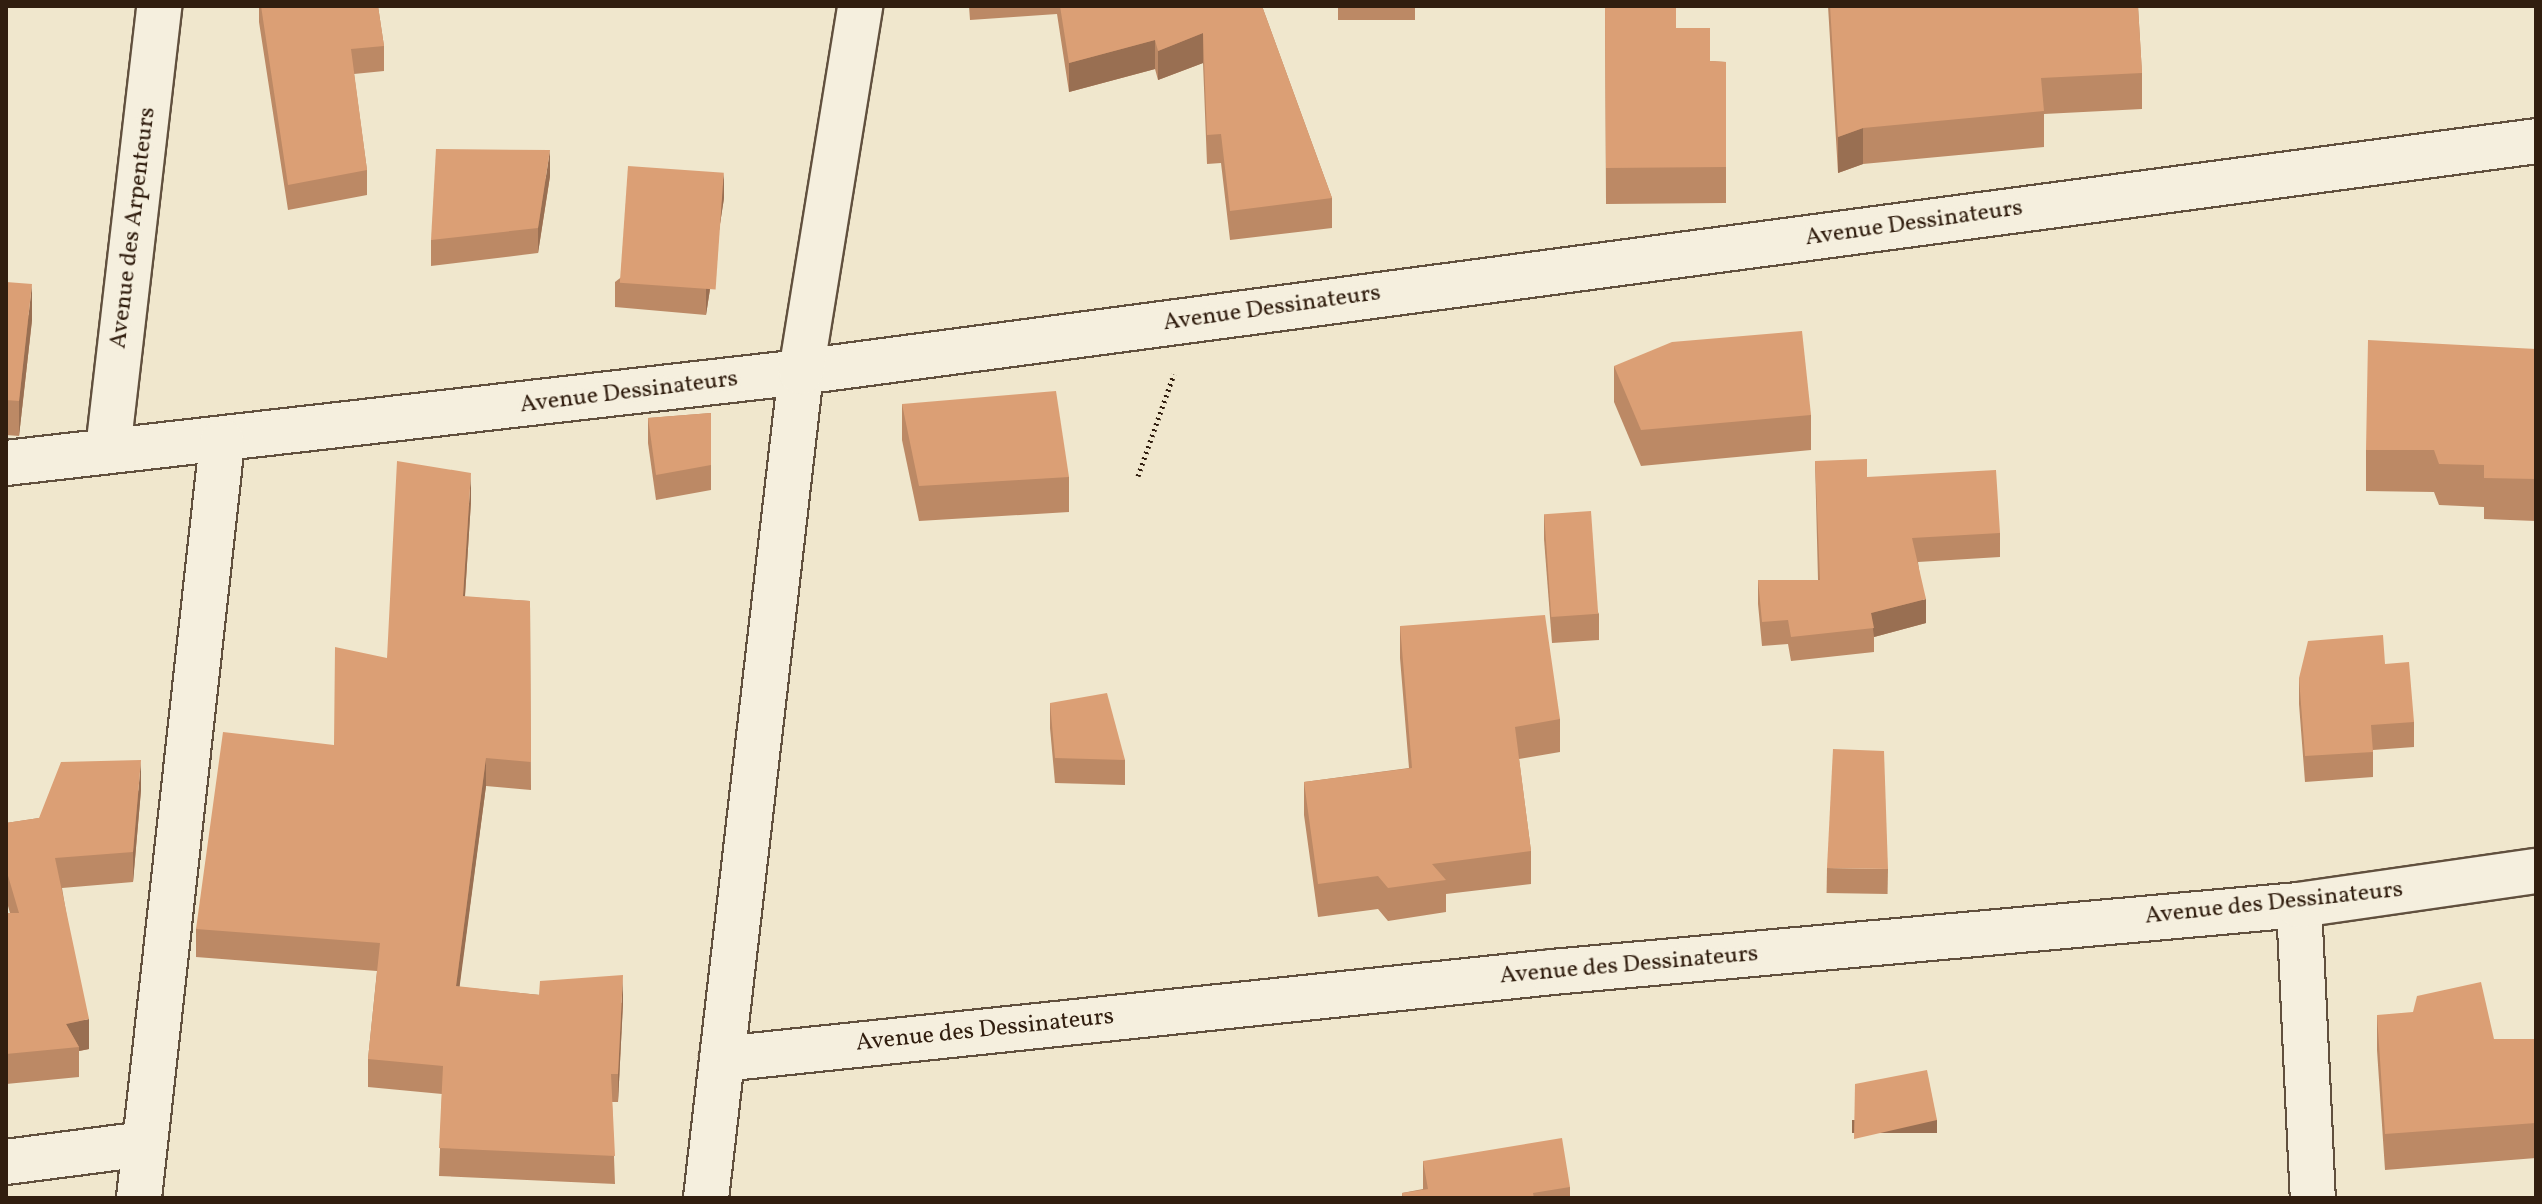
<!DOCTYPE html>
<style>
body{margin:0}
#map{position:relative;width:2542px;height:1204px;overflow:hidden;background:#f0e7cd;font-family:Vollkorn,serif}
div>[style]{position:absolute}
.path>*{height:5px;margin-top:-2.5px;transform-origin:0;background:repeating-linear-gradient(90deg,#311e0f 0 2px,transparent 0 6px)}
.roads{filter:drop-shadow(2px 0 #61503e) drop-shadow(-2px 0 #61503e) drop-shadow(0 2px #61503e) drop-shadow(0 -2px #61503e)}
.minor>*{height:44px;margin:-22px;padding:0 22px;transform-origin:22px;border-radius:22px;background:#f5efde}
.wall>*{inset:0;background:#bc8965;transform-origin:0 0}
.shaded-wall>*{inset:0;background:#996f52;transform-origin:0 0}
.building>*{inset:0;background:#db9f75;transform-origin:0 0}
span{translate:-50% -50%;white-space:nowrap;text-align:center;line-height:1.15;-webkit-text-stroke:7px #f5efde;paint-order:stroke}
.street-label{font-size:24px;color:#311e0f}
.frame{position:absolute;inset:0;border:8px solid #311e0f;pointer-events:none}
</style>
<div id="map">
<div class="path">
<i style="left:1138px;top:476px;width:108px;rotate:-70.6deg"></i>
</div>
<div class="roads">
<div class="minor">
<i style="left:108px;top:450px;width:447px;rotate:-83.4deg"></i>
<i style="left:6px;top:463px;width:800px;rotate:-6.53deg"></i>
<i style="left:801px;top:372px;width:1750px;rotate:-7.58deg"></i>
<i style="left:2299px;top:905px;width:293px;rotate:87.3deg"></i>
<i style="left:722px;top:1059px;width:835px;rotate:-5.98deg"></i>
<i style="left:1552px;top:972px;width:750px;rotate:-5.13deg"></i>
<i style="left:2299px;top:905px;width:239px;rotate:-8.2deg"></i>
<i style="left:6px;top:1162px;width:139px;rotate:-7.4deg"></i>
<i style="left:139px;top:1198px;width:761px;rotate:-83.73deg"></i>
<i style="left:706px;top:1198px;width:831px;rotate:-83.44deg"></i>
<i style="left:801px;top:372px;width:371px;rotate:-80.8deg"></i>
</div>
</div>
<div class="wall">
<i style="clip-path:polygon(259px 6px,378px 6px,384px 46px,384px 71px,354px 74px,367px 170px,367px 195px,288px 210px,259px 22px)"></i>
<i style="clip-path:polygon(969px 6px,1262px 6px,1332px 198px,1332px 228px,1230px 240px,1221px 163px,1207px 164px,1203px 63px,1158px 80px,1155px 69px,1069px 92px,1057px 14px,970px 20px)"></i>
<i style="left:1338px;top:6px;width:77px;height:14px"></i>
<i style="clip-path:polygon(1605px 6px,1676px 28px,1710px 61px,1726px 62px,1726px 203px,1606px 204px)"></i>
<i style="clip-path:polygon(1828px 6px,2138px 6px,2142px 73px,2142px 109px,2044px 114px,2044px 147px,1863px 164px,1838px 173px)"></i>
<i style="clip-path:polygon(550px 176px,538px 253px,431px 266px,431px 240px)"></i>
<i style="clip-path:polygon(724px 198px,706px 315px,615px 307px,615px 282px)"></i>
<i style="clip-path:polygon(6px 282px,32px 320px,19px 436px,6px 435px)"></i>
<i style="clip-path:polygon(2536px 349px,2536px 521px,2484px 519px,2484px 507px,2439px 505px,2434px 492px,2366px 491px,2366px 450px)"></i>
<i style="clip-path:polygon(1614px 366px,1811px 415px,1811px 450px,1641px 466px,1614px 402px)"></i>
<i style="clip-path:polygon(902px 404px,1069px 477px,1069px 512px,919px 521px,902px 440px)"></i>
<i style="clip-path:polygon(711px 413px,711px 490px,656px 500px,648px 443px,648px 418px)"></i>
<i style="clip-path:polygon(1815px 461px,1867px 477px,2000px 533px,2000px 557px,1918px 562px,1926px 623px,1874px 637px,1874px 652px,1791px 661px,1788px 644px,1762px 646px,1758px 604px,1758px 580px,1818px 580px)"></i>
<i style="clip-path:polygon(471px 501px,465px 597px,530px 601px,531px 790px,486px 786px,459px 987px,623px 1003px,618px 1102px,612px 1102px,615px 1184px,439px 1176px,442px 1094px,368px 1087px,368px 1059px,377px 971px,196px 957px,196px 929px,334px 745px,387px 658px)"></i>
<i style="clip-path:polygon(1544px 514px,1599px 614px,1599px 640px,1552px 643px,1544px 539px)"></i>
<i style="clip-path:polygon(1400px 626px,1560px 719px,1560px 752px,1519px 759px,1531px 851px,1531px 884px,1446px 894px,1446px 912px,1388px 921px,1378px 909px,1318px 917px,1304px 815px,1304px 782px,1409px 768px,1400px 658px)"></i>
<i style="clip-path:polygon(2385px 664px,2414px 722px,2414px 747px,2373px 750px,2373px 777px,2305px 782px,2299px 704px,2299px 678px)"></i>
<i style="clip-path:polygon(1050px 703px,1125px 760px,1125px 785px,1055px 783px,1050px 728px)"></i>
<i style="clip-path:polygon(141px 790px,133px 882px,62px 888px,89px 1049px,79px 1051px,79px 1077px,6px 1084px,6px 913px,10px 913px,6px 899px,6px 823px,39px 818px)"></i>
<i style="left:1827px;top:868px;width:61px;height:25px;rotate:1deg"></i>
<i style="clip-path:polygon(2377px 1015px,2494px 1039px,2536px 1039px,2536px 1158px,2385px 1170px,2377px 1050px)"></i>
<i style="clip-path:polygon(1423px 1161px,1570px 1187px,1570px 1198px,1402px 1198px,1402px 1193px,1423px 1189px)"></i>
</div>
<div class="shaded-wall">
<i style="clip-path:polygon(1203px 33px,1203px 63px,1158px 80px,1158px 51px)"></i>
<i style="clip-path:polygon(1155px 40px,1155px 69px,1069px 92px,1069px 63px)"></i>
<i style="clip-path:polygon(1863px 128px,1863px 164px,1838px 173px,1838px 137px)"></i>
<i style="clip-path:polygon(550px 150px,550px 176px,538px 253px,538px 228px)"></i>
<i style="clip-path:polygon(724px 173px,724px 198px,706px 315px,706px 290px)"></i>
<i style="clip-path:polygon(32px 284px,32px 320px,19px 436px,19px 401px)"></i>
<i style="clip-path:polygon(471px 473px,471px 501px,463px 625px,463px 596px)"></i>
<i style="clip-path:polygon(1926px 599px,1926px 623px,1874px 637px,1871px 613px)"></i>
<i style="clip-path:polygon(486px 758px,486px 786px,456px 1014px,456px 986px)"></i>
<i style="clip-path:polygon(141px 760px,141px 790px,133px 882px,133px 852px)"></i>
<i style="clip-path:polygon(623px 975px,623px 1003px,618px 1102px,618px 1074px)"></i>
<i style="clip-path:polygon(89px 1019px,89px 1049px,79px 1051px,79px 1047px,66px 1024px)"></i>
<i style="left:1937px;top:1120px;width:13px;height:85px;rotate:90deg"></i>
</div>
<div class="building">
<i style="clip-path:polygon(261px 6px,378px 6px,384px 46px,351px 49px,367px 170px,288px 185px)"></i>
<i style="clip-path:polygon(1060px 6px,1262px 6px,1332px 198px,1230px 211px,1221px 134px,1207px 135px,1203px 33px,1158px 51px,1155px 40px,1069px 63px)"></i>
<i style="clip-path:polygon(1605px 6px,1676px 6px,1676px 28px,1710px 28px,1710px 61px,1726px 62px,1726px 167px,1606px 168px)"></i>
<i style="clip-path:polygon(1830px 6px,2138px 6px,2142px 73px,2041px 78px,2044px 111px,1863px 128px,1838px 137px)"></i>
<i style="clip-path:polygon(436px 149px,550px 150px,538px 228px,431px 240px)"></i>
<i style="left:628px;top:166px;width:96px;height:117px;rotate:4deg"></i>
<i style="clip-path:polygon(6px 282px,32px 284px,19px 401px,6px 400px)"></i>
<i style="clip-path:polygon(1802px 331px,1811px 415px,1641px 430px,1614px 366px,1672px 342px)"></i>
<i style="clip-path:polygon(2368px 340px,2536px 349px,2536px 479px,2484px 478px,2484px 465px,2439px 464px,2434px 450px,2366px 450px)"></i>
<i style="clip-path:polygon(1056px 391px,1069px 477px,919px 486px,902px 404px)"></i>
<i style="clip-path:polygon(711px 413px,711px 465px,656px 475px,648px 418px)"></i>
<i style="clip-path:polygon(1867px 459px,1867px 477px,1996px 470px,2000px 533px,1912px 538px,1926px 599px,1871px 613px,1874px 628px,1791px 637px,1788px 620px,1762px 622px,1758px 580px,1820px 580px,1815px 461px)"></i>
<i style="clip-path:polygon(397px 461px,471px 473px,463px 596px,530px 601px,531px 762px,486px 758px,456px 986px,539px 995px,540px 981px,623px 975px,618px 1074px,611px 1074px,615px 1156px,439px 1148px,443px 1066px,368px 1059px,380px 943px,196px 929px,223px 732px,334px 745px,335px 647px,387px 658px)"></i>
<i style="left:1591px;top:511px;width:103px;height:47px;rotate:86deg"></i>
<i style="clip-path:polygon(1545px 615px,1560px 719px,1515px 727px,1531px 851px,1432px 864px,1446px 880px,1388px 888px,1378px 876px,1318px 884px,1304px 782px,1412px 768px,1400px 626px)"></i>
<i style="clip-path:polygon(2383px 635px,2385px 664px,2409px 662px,2414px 722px,2371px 725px,2373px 752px,2305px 756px,2299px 678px,2308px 641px)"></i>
<i style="clip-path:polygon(1107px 693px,1125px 760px,1055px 758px,1050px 703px)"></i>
<i style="clip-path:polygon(1833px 749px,1884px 751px,1888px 869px,1827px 868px)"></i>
<i style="clip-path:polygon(141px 760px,133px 852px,55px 858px,89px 1019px,66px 1024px,79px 1047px,6px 1054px,6px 913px,19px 913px,6px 869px,6px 823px,39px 818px,61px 762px)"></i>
<i style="clip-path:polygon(2481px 982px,2494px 1039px,2536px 1039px,2536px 1123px,2385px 1134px,2377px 1015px,2413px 1012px,2417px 996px)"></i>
<i style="clip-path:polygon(1927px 1070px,1937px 1120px,1854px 1139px,1855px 1084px)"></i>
<i style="clip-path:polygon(1562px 1138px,1570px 1187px,1533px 1193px,1534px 1198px,1403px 1198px,1402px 1193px,1428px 1189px,1423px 1161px)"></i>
</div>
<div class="street-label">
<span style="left:1914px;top:224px;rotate:-8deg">Avenue Dessinateurs</span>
<span style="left:134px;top:228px;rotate:-83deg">Avenue des Arpenteurs</span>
<span style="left:1272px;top:309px;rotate:-8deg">Avenue Dessinateurs</span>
<span style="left:629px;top:393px;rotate:-7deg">Avenue Dessinateurs</span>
<span style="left:2274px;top:904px;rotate:-6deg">Avenue des Dessinateurs</span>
<span style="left:1629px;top:966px;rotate:-5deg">Avenue des Dessinateurs</span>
<span style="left:985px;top:1031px;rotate:-6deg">Avenue des Dessinateurs</span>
</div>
<div class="frame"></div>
</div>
